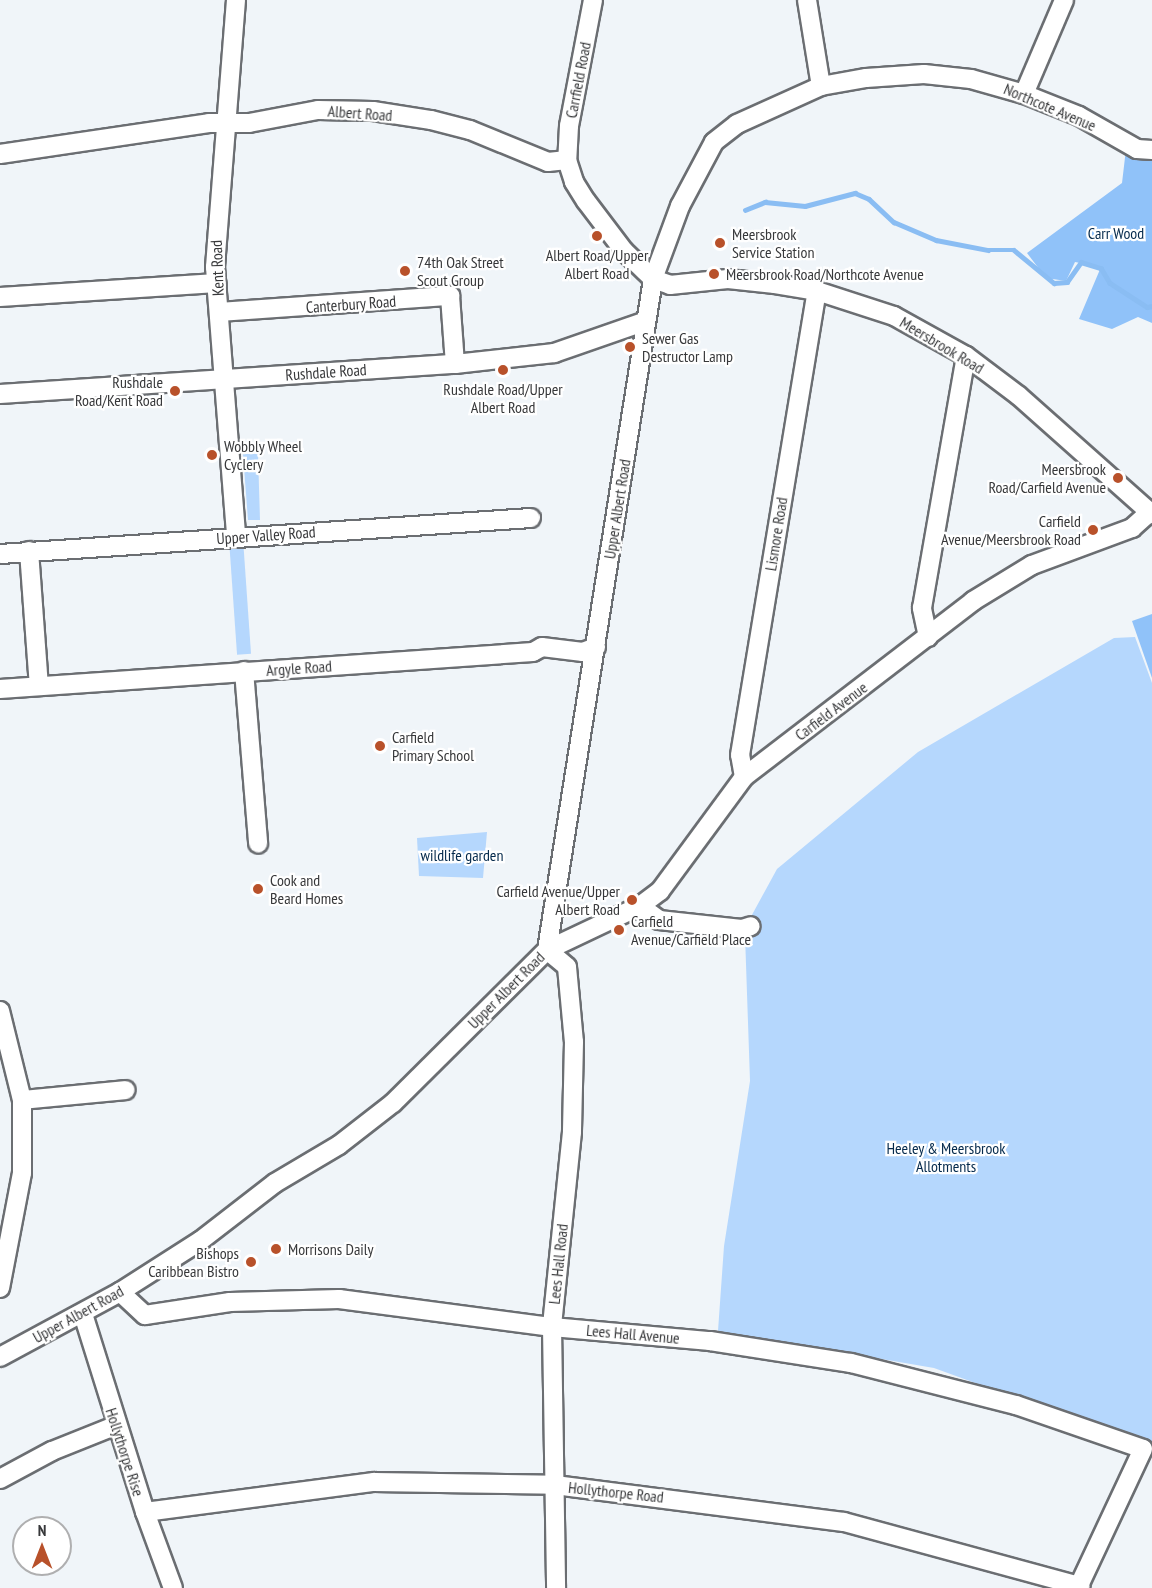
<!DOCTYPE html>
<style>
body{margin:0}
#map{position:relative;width:1152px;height:1588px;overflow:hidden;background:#f0f5f9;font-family:"PT Sans Narrow",sans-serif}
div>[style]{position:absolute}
.green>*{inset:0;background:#b5d7fd;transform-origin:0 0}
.forest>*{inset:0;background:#90c2f9}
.stream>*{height:4.5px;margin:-2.25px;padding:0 2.25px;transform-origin:2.25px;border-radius:2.25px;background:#8abdf3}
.roads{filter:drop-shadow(2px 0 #6b6e72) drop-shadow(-2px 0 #6b6e72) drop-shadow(0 2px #6b6e72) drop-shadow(0 -2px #6b6e72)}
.minor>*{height:18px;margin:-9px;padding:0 9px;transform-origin:9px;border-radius:9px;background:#fff}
.dots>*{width:16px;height:16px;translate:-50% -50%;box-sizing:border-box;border:3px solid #fff;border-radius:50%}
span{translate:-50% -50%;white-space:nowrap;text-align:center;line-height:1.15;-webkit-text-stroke:4.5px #fff;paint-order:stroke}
.street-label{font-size:16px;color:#37383a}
.park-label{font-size:16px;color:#052a4c}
.poi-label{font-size:16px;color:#37383a}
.left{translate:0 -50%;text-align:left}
.right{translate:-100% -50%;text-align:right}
.north{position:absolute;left:12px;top:1516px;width:60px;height:60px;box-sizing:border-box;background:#fff;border:2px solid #afafb0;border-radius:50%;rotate:0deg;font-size:16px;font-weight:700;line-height:24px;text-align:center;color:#37383a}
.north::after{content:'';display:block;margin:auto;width:21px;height:27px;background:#b8512a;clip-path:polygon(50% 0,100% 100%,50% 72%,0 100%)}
</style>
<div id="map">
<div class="green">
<i style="clip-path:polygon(243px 454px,258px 454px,260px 520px,248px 520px)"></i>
<i style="left:243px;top:539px;width:115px;height:14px;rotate:86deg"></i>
<i style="clip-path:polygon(1135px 637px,1152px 683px,1152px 1447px,934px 1368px,718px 1331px,724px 1246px,750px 1081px,745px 935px,747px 924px,777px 869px,918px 752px,1114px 638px)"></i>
<i style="clip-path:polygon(487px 832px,483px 878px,419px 876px,417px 838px)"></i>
</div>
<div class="forest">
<i style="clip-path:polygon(1152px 147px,1152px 323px,1138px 317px,1112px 329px,1079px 319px,1101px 267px,1075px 262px,1066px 281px,1046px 278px,1027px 253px,1122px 183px,1126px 149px)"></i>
<i style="clip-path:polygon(1152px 614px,1152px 678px,1132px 621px)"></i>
</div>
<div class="stream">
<i style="left:745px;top:210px;width:22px;rotate:-22deg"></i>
<i style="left:765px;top:202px;width:40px;rotate:5.7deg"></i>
<i style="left:805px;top:206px;width:52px;rotate:-14.6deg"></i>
<i style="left:855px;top:193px;width:15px;rotate:23deg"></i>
<i style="left:869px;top:199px;width:34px;rotate:43deg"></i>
<i style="left:894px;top:222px;width:46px;rotate:23.2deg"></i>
<i style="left:936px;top:240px;width:53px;rotate:10.9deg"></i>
<i style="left:988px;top:250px;width:26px"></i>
<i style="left:1014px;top:250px;width:52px;rotate:39.5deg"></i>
<i style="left:1054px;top:283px;width:13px;rotate:-4deg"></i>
<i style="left:1067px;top:282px;width:24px;rotate:-55deg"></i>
<i style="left:1081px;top:262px;width:21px;rotate:17deg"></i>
<i style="left:1101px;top:268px;width:17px;rotate:59deg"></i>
<i style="left:1110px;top:283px;width:44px;rotate:33deg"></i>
<i style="left:1147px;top:307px;width:5px;rotate:-11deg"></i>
</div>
<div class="roads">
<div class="minor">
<i style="left:236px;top:0;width:268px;rotate:94.5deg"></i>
<i style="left:215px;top:267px;width:270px;rotate:85.5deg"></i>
<i style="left:593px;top:0;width:128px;rotate:100.8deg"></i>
<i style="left:569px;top:126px;width:34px;rotate:93deg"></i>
<i style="left:567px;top:160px;width:23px;rotate:72deg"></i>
<i style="left:574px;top:182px;width:22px;rotate:58deg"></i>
<i style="left:586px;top:201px;width:63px;rotate:52.8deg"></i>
<i style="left:624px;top:251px;width:40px;rotate:44deg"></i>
<i style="left:653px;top:279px;width:18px;rotate:19deg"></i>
<i style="left:670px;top:285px;width:58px;rotate:-5.9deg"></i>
<i style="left:728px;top:279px;width:47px;rotate:6.1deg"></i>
<i style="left:775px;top:284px;width:43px;rotate:9.5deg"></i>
<i style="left:817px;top:291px;width:81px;rotate:18deg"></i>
<i style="left:894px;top:316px;width:82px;rotate:29.1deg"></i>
<i style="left:966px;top:356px;width:66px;rotate:37deg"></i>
<i style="left:1019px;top:396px;width:178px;rotate:41.6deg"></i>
<i style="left:807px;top:0;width:87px;rotate:80.8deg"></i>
<i style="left:1024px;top:94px;width:102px;rotate:-66.9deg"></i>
<i style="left:0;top:154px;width:211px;rotate:-8.4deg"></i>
<i style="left:209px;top:123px;width:40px"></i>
<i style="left:249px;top:123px;width:70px;rotate:-10.7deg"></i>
<i style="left:318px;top:110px;width:55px;rotate:1deg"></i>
<i style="left:373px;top:111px;width:59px;rotate:8.8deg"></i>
<i style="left:431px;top:120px;width:40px;rotate:14.4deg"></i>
<i style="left:470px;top:130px;width:84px;rotate:22.3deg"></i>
<i style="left:548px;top:162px;width:19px;rotate:-6deg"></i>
<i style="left:0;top:297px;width:217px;rotate:-3.7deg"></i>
<i style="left:219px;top:312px;width:232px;rotate:-4deg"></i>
<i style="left:450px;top:296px;width:68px;rotate:85.8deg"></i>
<i style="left:0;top:394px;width:456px;rotate:-3.8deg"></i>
<i style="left:455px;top:364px;width:100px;rotate:-6.3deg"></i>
<i style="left:554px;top:353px;width:97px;rotate:-19.2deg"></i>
<i style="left:29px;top:551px;width:135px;rotate:85.8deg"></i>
<i style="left:0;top:554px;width:532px;rotate:-3.88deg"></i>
<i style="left:928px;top:637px;width:30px;rotate:-102deg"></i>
<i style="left:922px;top:608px;width:256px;rotate:-80.1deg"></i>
<i style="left:244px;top:671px;width:173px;rotate:85.3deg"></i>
<i style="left:0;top:689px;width:534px;rotate:-3.97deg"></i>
<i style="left:533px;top:652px;width:10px;rotate:-29deg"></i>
<i style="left:542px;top:647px;width:41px;rotate:7deg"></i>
<i style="left:583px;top:652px;width:14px;rotate:-21deg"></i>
<i style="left:744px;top:777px;width:22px;rotate:-100deg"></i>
<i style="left:740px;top:755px;width:470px;rotate:-80.6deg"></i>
<i style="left:640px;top:906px;width:24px;rotate:36deg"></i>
<i style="left:659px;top:920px;width:83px;rotate:6.2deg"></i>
<i style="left:742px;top:929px;width:9px;rotate:-18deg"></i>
<i style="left:547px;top:950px;width:103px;rotate:-25.3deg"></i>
<i style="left:640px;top:906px;width:25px;rotate:-37deg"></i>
<i style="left:660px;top:891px;width:142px;rotate:-53.6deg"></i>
<i style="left:744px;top:777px;width:289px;rotate:-37.5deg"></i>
<i style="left:973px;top:601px;width:69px;rotate:-31.4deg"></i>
<i style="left:1032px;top:565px;width:107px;rotate:-20.3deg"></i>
<i style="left:1132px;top:528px;width:24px;rotate:-42deg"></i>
<i style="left:547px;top:950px;width:26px;rotate:40deg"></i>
<i style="left:567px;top:967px;width:75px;rotate:84.7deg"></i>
<i style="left:574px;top:1042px;width:90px;rotate:91.3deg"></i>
<i style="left:572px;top:1132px;width:196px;rotate:95.9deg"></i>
<i style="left:552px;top:1327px;width:261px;rotate:89.1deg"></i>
<i style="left:0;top:1011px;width:92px;rotate:76.1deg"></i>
<i style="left:22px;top:1100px;width:73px;rotate:90deg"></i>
<i style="left:22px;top:1173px;width:117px;rotate:100.8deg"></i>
<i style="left:22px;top:1100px;width:104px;rotate:-5.5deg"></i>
<i style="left:120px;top:1292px;width:34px;rotate:43deg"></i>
<i style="left:145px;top:1315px;width:86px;rotate:-8.7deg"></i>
<i style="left:230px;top:1302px;width:109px;rotate:-1.6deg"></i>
<i style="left:339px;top:1299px;width:215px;rotate:7.5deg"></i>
<i style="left:552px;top:1327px;width:159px;rotate:5.1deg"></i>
<i style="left:710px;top:1341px;width:143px;rotate:8.9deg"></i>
<i style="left:851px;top:1363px;width:170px;rotate:14.3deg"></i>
<i style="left:1016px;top:1405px;width:134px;rotate:19.1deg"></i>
<i style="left:1143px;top:1449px;width:153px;rotate:115.1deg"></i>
<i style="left:83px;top:1314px;width:207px;rotate:72.6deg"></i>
<i style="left:145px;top:1512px;width:81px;rotate:69.8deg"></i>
<i style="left:0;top:1357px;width:136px;rotate:-28.4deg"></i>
<i style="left:120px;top:1292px;width:95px;rotate:-32.5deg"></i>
<i style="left:200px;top:1241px;width:95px;rotate:-37.7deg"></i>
<i style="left:275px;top:1183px;width:74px;rotate:-30.7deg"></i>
<i style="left:339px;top:1145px;width:68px;rotate:-37.9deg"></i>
<i style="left:393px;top:1103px;width:217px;rotate:-44.8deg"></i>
<i style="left:547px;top:950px;width:679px;rotate:-81.02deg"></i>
<i style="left:653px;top:279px;width:78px;rotate:-69.7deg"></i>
<i style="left:680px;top:206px;width:72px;rotate:-62deg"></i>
<i style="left:714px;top:142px;width:29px;rotate:-38deg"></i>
<i style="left:737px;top:124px;width:92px;rotate:-24.3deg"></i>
<i style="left:821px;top:86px;width:46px;rotate:-10.1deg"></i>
<i style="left:866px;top:78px;width:58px;rotate:-3.9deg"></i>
<i style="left:924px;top:74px;width:47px;rotate:6.1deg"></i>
<i style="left:971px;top:79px;width:55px;rotate:15.8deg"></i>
<i style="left:1024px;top:94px;width:59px;rotate:21.8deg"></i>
<i style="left:1079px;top:116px;width:67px;rotate:29.6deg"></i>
<i style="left:1137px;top:149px;width:15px;rotate:4deg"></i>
<i style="left:0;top:1479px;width:59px;rotate:-28.3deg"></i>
<i style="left:52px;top:1451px;width:70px;rotate:-21.8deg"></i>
<i style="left:145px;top:1512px;width:231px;rotate:-7.5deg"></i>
<i style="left:374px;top:1482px;width:181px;rotate:0.9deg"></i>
<i style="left:555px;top:1485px;width:291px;rotate:7.3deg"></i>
<i style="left:844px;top:1522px;width:245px;rotate:15.2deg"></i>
</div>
</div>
<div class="dots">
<i style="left:597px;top:236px;background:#b8512a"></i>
<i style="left:720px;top:243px;background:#b8512a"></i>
<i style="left:405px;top:271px;background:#b8512a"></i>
<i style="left:714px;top:274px;background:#b8512a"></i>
<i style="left:630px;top:347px;background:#b8512a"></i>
<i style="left:503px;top:370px;background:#b8512a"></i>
<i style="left:175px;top:391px;background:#b8512a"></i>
<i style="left:212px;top:455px;background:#b8512a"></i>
<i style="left:1118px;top:478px;background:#b8512a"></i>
<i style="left:1093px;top:530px;background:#b8512a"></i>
<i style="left:380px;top:746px;background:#b8512a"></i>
<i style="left:258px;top:889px;background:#b8512a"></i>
<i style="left:632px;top:900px;background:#b8512a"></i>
<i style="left:619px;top:930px;background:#b8512a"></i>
<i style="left:276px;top:1249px;background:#b8512a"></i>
<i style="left:251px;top:1262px;background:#b8512a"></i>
</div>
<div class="street-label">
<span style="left:578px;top:80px;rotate:-79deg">Carrfield Road</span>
<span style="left:1050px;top:107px;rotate:23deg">Northcote Avenue</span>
<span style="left:360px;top:113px;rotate:4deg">Albert Road</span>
<span style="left:217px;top:268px;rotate:-92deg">Kent Road</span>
<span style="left:351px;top:304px;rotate:-4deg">Canterbury Road</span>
<span style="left:942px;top:345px;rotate:31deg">Meersbrook Road</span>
<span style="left:326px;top:372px;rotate:-4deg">Rushdale Road</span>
<span style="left:617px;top:509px;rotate:-81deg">Upper Albert Road</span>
<span style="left:776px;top:534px;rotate:-81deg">Lismore Road</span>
<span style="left:266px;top:535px;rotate:-4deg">Upper Valley Road</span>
<span style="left:299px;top:668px;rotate:-4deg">Argyle Road</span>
<span style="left:831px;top:711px;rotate:-37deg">Carfield Avenue</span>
<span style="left:506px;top:990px;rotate:-45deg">Upper Albert Road</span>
<span style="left:558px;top:1264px;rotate:-84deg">Lees Hall Road</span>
<span style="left:78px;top:1314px;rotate:-29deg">Upper Albert Road</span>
<span style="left:633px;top:1334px;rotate:5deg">Lees Hall Avenue</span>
<span style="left:125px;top:1452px;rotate:72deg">Hollythorpe Rise</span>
<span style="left:616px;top:1492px;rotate:6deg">Hollythorpe Road</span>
</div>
<div class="park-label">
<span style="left:1116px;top:233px">Carr Wood</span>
<span style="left:462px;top:855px">wildlife garden</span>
<span style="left:946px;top:1157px">Heeley &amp; Meersbrook<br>Allotments</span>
</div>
<div class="poi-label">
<span class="left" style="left:732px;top:243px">Meersbrook<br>Service Station</span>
<span style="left:597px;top:264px">Albert Road/Upper<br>Albert Road</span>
<span class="left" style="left:417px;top:271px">74th Oak Street<br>Scout Group</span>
<span class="left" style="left:726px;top:274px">Meersbrook Road/Northcote Avenue</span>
<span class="left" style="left:642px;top:347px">Sewer Gas<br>Destructor Lamp</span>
<span class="right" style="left:163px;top:391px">Rushdale<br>Road/Kent Road</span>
<span style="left:503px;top:398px">Rushdale Road/Upper<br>Albert Road</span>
<span class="left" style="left:224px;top:455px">Wobbly Wheel<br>Cyclery</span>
<span class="right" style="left:1106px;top:478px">Meersbrook<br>Road/Carfield Avenue</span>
<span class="right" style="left:1081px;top:530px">Carfield<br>Avenue/Meersbrook Road</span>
<span class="left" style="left:392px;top:746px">Carfield<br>Primary School</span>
<span class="left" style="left:270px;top:889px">Cook and<br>Beard Homes</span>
<span class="right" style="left:620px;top:900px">Carfield Avenue/Upper<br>Albert Road</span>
<span class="left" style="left:631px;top:930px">Carfield<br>Avenue/Carfield Place</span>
<span class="left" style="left:288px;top:1249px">Morrisons Daily</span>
<span class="right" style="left:239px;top:1262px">Bishops<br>Caribbean Bistro</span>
</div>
<div class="north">N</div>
</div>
